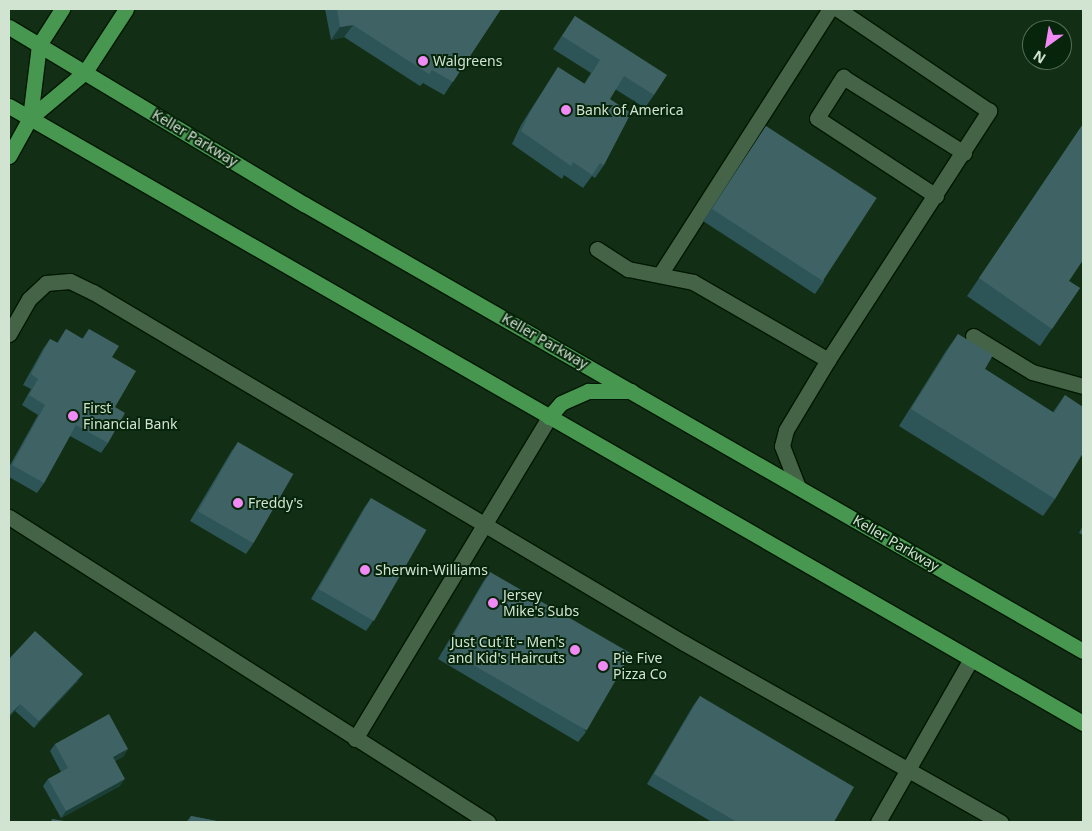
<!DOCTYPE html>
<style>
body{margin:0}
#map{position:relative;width:1092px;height:831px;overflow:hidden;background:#122f15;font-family:"Noto Sans",sans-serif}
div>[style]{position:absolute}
.roads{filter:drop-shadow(1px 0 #001701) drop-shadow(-1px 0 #001701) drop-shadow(0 1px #001701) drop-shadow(0 -1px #001701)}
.minor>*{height:15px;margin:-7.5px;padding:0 7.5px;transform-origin:7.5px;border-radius:7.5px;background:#456447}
.major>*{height:15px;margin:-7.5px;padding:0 7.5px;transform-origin:7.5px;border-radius:7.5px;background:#479751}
.wall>*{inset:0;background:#2d5457}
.shaded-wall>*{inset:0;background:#1b3f37}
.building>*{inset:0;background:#3f6364;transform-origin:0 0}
.dots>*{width:14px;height:14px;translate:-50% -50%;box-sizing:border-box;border:2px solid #07250b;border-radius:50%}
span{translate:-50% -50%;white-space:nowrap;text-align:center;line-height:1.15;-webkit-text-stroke:4px #07250b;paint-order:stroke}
.poi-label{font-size:14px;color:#d1e3d1}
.left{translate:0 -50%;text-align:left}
.right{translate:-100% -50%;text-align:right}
.street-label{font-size:14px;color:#d1e3d1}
.frame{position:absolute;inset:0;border:10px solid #d1e3d1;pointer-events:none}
.north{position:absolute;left:1022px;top:20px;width:50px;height:50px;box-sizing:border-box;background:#07250b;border:1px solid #58715a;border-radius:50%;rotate:212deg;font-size:14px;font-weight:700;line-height:20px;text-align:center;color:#d1e3d1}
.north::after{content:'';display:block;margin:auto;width:18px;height:22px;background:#f18af4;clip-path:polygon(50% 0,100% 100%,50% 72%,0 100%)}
</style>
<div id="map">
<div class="roads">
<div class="minor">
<i style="left:936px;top:196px;width:142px;rotate:-146.8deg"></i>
<i style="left:817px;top:118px;width:49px;rotate:-57.6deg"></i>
<i style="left:843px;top:77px;width:143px;rotate:32.1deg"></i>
<i style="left:597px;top:249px;width:37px;rotate:33deg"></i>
<i style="left:628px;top:269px;width:66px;rotate:11.3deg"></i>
<i style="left:693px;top:282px;width:156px;rotate:30deg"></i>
<i style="left:828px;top:360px;width:297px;rotate:-57.1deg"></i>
<i style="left:989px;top:111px;width:182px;rotate:-146deg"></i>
<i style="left:661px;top:273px;width:313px;rotate:-57.4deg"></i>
<i style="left:9px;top:334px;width:40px;rotate:-60.3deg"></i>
<i style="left:29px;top:299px;width:23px;rotate:-43deg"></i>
<i style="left:46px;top:283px;width:24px;rotate:-5deg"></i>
<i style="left:70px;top:281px;width:25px;rotate:26deg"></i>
<i style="left:93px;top:292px;width:687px;rotate:30.71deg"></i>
<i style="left:684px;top:643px;width:364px;rotate:29.5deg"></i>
<i style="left:973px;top:336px;width:69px;rotate:31.4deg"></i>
<i style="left:1032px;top:372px;width:53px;rotate:15.4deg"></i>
<i style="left:798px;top:487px;width:44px;rotate:-111.3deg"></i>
<i style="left:782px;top:446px;width:16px;rotate:-76deg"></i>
<i style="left:786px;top:430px;width:82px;rotate:-59deg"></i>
<i style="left:9px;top:517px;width:568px;rotate:32.49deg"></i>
<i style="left:355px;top:739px;width:376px;rotate:-58.9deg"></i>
<i style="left:878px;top:822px;width:188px;rotate:-60.3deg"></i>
</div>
<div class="major">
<i style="left:9px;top:27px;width:344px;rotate:31deg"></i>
<i style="left:304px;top:204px;width:898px;rotate:29.85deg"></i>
<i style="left:9px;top:106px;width:1239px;rotate:29.88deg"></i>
<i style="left:30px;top:118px;width:74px;rotate:-83deg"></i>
<i style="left:39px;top:45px;width:43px;rotate:-57.4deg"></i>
<i style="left:9px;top:156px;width:43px;rotate:-61.1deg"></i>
<i style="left:30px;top:118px;width:72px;rotate:-39.9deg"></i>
<i style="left:85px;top:72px;width:75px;rotate:-56.9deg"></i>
<i style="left:549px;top:417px;width:18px;rotate:-49deg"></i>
<i style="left:561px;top:403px;width:30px;rotate:-24deg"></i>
<i style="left:588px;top:391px;width:43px"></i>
</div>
</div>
<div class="wall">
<i style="clip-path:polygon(325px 9px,501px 9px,444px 95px,423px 83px,420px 86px,344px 37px,331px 40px)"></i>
<i style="clip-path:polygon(575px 16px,654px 95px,645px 108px,615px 89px,610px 99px,604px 165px,595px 178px,592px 176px,583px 188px,564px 175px,562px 179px,512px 144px,521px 125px,558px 67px,584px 84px,591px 73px,553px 49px)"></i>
<i style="clip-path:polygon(1083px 124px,1069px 281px,1080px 288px,1040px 346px,967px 296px)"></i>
<i style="clip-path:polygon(766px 126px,824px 281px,815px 294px,703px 221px)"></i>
<i style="clip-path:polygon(66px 329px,82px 339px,89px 329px,112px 357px,115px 407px,108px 443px,101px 453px,70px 436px,44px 483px,37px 493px,9px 477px,9px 467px,38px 415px,22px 405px,31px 389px,23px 385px,43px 349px,50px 339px,57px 343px)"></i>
<i style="clip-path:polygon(958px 334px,985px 369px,1053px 412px,1065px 395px,1055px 499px,1043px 516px,899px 426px,946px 351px)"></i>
<i style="clip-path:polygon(238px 442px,253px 544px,246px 554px,190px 521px,231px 452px)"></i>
<i style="clip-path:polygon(371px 498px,373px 621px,366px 631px,311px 599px,364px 508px)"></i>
<i style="clip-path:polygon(1083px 526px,1083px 535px,1079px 533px)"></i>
<i style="clip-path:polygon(490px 572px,586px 732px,578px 742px,438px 659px,483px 582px)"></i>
<i style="clip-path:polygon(9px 659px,78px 681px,34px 728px,15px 711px)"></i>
<i style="clip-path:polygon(700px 696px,834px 822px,712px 822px,647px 784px,693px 706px)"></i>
<i style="clip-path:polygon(55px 744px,124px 756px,115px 761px,120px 786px,61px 818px,43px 786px,48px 779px,61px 772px,50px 751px)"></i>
<i style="clip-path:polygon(191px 816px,222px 822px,186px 822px)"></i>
</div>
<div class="shaded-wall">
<i style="clip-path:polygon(353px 25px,344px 37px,331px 40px,340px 27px)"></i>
<i style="clip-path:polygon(83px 674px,78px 681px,34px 728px,39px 721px)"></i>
<i style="clip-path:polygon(20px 704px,15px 711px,9px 718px,9px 716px)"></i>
<i style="clip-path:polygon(128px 749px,124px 756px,108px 764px,113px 757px)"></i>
<i style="clip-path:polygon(125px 779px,120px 786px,61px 818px,66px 811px)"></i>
</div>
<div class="building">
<i style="clip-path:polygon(337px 9px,501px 9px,453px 82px,432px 70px,429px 74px,353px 25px,340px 27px)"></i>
<i style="clip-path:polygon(575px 16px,667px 75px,654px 95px,624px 76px,610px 99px,631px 113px,604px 165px,600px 163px,592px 175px,573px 162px,571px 166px,521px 131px,530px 112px,558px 67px,585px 84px,600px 60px,562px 36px)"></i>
<i style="clip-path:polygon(1083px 124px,1083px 260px,1069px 281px,1080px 288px,1052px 329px,979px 278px)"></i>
<i style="left:766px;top:126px;width:132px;height:99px;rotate:33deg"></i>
<i style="clip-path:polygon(66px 329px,83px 339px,89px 329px,119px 346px,112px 357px,136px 371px,115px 407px,125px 413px,108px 443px,76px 425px,44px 483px,12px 465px,45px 405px,29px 395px,38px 379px,31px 374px,50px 339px,58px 343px)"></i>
<i style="clip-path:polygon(958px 334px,993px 355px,985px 369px,1054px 413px,1065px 395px,1083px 407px,1083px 453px,1055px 499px,911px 409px)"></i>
<i style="left:238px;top:442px;width:64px;height:80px;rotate:30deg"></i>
<i style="left:371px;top:498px;width:64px;height:105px;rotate:30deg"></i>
<i style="left:490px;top:572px;width:163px;height:89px;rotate:30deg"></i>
<i style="clip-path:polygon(35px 631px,83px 674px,39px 721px,20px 704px,9px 716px,9px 659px)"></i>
<i style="clip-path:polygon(700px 696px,854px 787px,834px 822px,737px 822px,654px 774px)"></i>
<i style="clip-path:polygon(109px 714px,128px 749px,113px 757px,125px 779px,66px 811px,48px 779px,68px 768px,55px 744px)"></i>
<i style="clip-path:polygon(191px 816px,222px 822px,189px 822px)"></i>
<i style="clip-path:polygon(52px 819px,71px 822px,51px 822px)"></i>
</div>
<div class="dots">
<i style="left:423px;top:61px;background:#f18af4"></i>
<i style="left:566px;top:110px;background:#f18af4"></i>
<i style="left:73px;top:416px;background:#f18af4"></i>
<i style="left:238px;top:503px;background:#f18af4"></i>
<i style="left:365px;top:570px;background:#f18af4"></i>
<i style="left:493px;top:603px;background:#f18af4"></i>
<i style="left:575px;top:650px;background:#f18af4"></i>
<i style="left:603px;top:666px;background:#f18af4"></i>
</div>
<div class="poi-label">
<span class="left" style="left:433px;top:61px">Walgreens</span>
<span class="left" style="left:576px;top:110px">Bank of America</span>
<span class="left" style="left:83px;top:416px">First<br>Financial Bank</span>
<span class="left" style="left:248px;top:503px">Freddy's</span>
<span class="left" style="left:375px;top:570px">Sherwin-Williams</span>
<span class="left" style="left:503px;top:603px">Jersey<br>Mike's Subs</span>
<span class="right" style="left:565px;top:650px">Just Cut It - Men's<br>and Kid's Haircuts</span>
<span class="left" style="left:613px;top:666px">Pie Five<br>Pizza Co</span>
</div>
<div class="street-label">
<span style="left:195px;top:138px;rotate:31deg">Keller Parkway</span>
<span style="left:545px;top:341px;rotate:30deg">Keller Parkway</span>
<span style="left:896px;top:543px;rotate:30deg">Keller Parkway</span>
</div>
<div class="frame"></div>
<div class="north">N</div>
</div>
